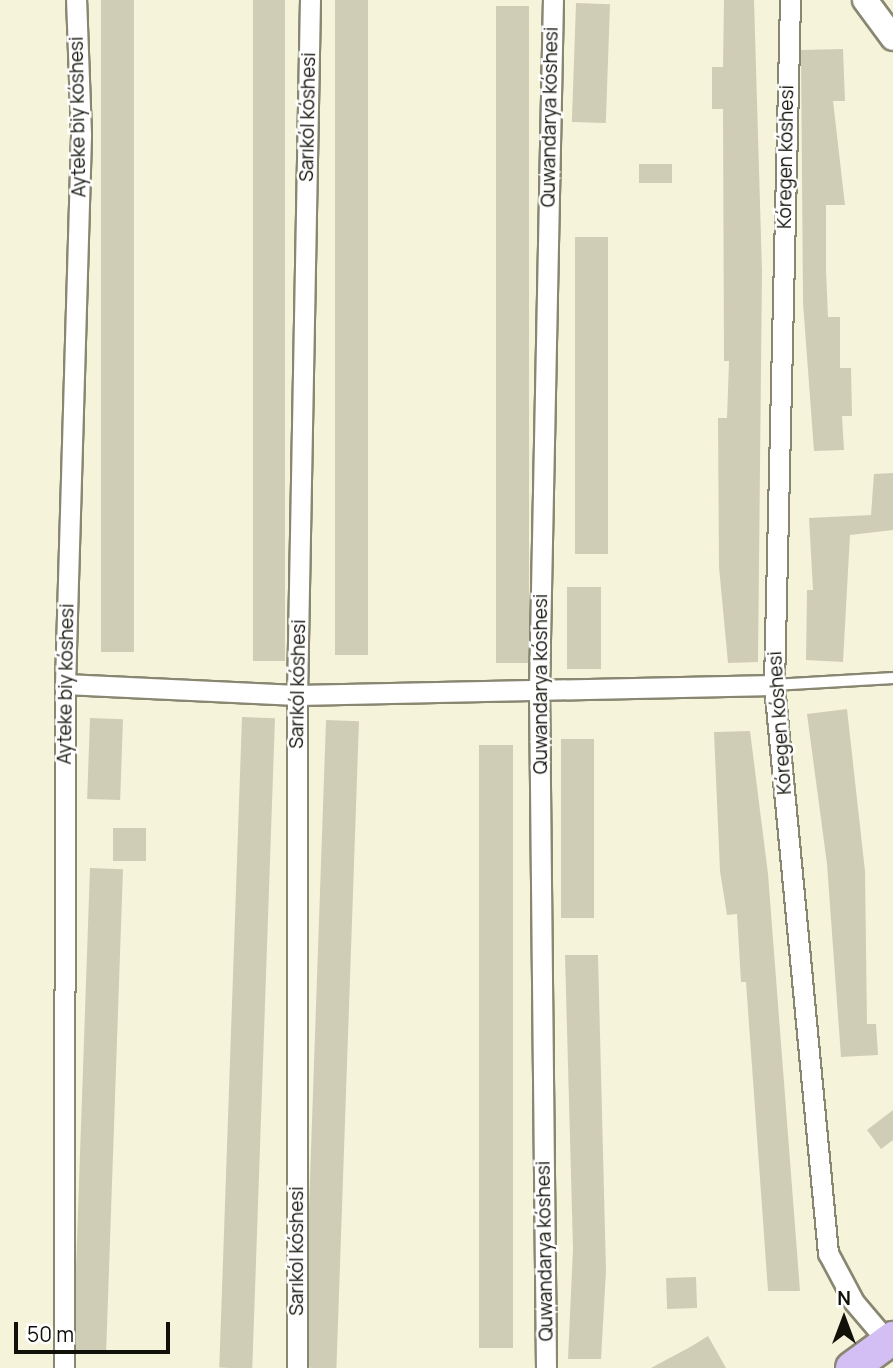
<!DOCTYPE html>
<meta charset="utf-8">
<style>
body{margin:0}
#map{position:relative;width:893px;height:1368px;overflow:hidden;background:#f6f3db;font-family:Manrope,sans-serif}
div>[style]{position:absolute}
.building>*{inset:0;background:#d0cdb6;transform-origin:0 0}
.roads{filter:drop-shadow(2px 0 #898771) drop-shadow(-2px 0 #898771) drop-shadow(0 2px #898771) drop-shadow(0 -2px #898771)}
.service>*{height:10px;margin:-5px;padding:0 5px;transform-origin:5px;border-radius:5px;background:#fff}
.minor>*{height:19px;margin:-9.5px;padding:0 9.5px;transform-origin:9.5px;border-radius:9.5px;background:#fff}
.tertiary>*{height:24px;margin:-12px;padding:0 12px;transform-origin:12px;border-radius:12px;background:#fff}
.primary>*{height:32px;margin:-16px;padding:0 16px;transform-origin:16px;border-radius:16px;background:#d3bff3}
span{translate:-50% -50%;white-space:nowrap;text-align:center;line-height:1.15;-webkit-text-stroke:5px #fff;paint-order:stroke}
.street-label{font-size:19px;color:#121109}
.north{position:absolute;left:809px;top:1284px;width:70px;height:70px;-webkit-text-stroke:5px #fff;paint-order:stroke;rotate:0deg;font-size:19px;font-weight:700;line-height:28px;text-align:center;color:#121109}
.north::after{content:'';display:block;margin:auto;width:24px;height:32px;background:#121109;clip-path:polygon(50% 0,100% 100%,50% 72%,0 100%)}
.scale{position:absolute;left:14px;top:1322px;width:156px;height:32px;box-sizing:border-box;border:4px solid #121109;border-top:0;padding-left:9px;font-size:21px;line-height:24px;white-space:nowrap;color:#121109;-webkit-text-stroke:5px #fff;paint-order:stroke}
</style>
<div id="map">
<div class="building">
<i style="left:101px;top:0;width:33px;height:652px"></i>
<i style="left:253px;top:0;width:32px;height:661px"></i>
<i style="left:335px;top:0;width:33px;height:655px"></i>
<i style="clip-path:polygon(724px 0,754px 0,762px 271px,758px 662px,728px 663px,719px 567px,718px 418px,727px 418px,729px 361px,724px 361px,723px 109px,712px 109px,712px 67px,723px 67px)"></i>
<i style="left:576px;top:3px;width:34px;height:119px;rotate:2deg"></i>
<i style="left:496px;top:6px;width:33px;height:657px"></i>
<i style="clip-path:polygon(843px 49px,845px 101px,833px 101px,845px 205px,826px 205px,826px 270px,828px 317px,840px 317px,840px 368px,851px 368px,852px 416px,842px 416px,844px 450px,814px 451px,803px 303px,801px 50px)"></i>
<i style="left:639px;top:164px;width:33px;height:19px"></i>
<i style="left:575px;top:237px;width:33px;height:317px"></i>
<i style="clip-path:polygon(893px 473px,893px 530px,850px 535px,843px 662px,806px 660px,807px 590px,813px 590px,809px 518px,871px 515px,874px 474px)"></i>
<i style="left:567px;top:587px;width:34px;height:82px"></i>
<i style="clip-path:polygon(847px 709px,865px 871px,867px 1024px,876px 1024px,878px 1055px,841px 1057px,827px 864px,807px 714px)"></i>
<i style="left:242px;top:717px;width:33px;height:651px;rotate:2deg"></i>
<i style="left:90px;top:718px;width:33px;height:81px;rotate:2deg"></i>
<i style="left:326px;top:720px;width:33px;height:648px;rotate:2deg"></i>
<i style="clip-path:polygon(750px 731px,768px 874px,800px 1291px,768px 1291px,746px 982px,741px 982px,737px 914px,727px 915px,720px 871px,714px 732px)"></i>
<i style="left:561px;top:739px;width:33px;height:179px"></i>
<i style="left:479px;top:745px;width:34px;height:603px"></i>
<i style="left:113px;top:828px;width:33px;height:33px"></i>
<i style="left:90px;top:868px;width:33px;height:484px;rotate:2deg"></i>
<i style="clip-path:polygon(565px 955px,598px 955px,606px 1271px,601px 1359px,568px 1359px,573px 1249px)"></i>
<i style="clip-path:polygon(893px 1110px,893px 1140px,881px 1149px,867px 1130px)"></i>
<i style="left:696px;top:1277px;width:31px;height:30px;rotate:88deg"></i>
<i style="clip-path:polygon(708px 1336px,726px 1368px,651px 1368px,692px 1346px)"></i>
</div>
<div class="roads">
<div class="service">
<i style="left:774px;top:685px;width:119px;rotate:-3.4deg"></i>
</div>
<div class="minor">
<i style="left:790px;top:0;width:685px;rotate:91.34deg"></i>
<i style="left:774px;top:685px;width:571px;rotate:84.57deg"></i>
<i style="left:828px;top:1253px;width:55px;rotate:62deg"></i>
<i style="left:854px;top:1302px;width:52px;rotate:49.6deg"></i>
<i style="left:65px;top:684px;width:232px;rotate:2.7deg"></i>
<i style="left:297px;top:695px;width:477px;rotate:-1.2deg"></i>
<i style="left:64px;top:1368px;width:684px;rotate:-89.92deg"></i>
<i style="left:65px;top:684px;width:550px;rotate:-88.33deg"></i>
<i style="left:81px;top:134px;width:134px;rotate:-92.1deg"></i>
<i style="left:297px;top:1368px;width:673px;rotate:-90deg"></i>
<i style="left:297px;top:695px;width:695px;rotate:-88.93deg"></i>
<i style="left:546px;top:1368px;width:679px;rotate:-90.59deg"></i>
<i style="left:539px;top:689px;width:689px;rotate:-88.84deg"></i>
</div>
<div class="tertiary">
<i style="left:865px;top:0;width:47px;rotate:53.6deg"></i>
</div>
<div class="primary">
<i style="left:852px;top:1368px;width:51px;rotate:-36.2deg"></i>
</div>
</div>
<div class="street-label">
<span style="left:78px;top:117px;rotate:-91deg">Ayteke biy kóshesi</span>
<span style="left:308px;top:117px;rotate:-89deg">Sarıkól kóshesi</span>
<span style="left:550px;top:117px;rotate:-89deg">Quwandarya kóshesi</span>
<span style="left:786px;top:157px;rotate:-89deg">Kóregen kóshesi</span>
<span style="left:66px;top:684px;rotate:-89deg">Ayteke biy kóshesi</span>
<span style="left:298px;top:684px;rotate:-89deg">Sarıkól kóshesi</span>
<span style="left:541px;top:684px;rotate:-90deg">Quwandarya kóshesi</span>
<span style="left:780px;top:723px;rotate:-94deg">Kóregen kóshesi</span>
<span style="left:297px;top:1251px;rotate:-90deg">Sarıkól kóshesi</span>
<span style="left:545px;top:1251px;rotate:-91deg">Quwandarya kóshesi</span>
</div>
<div class="north">N</div>
<div class="scale">50 m</div>
</div>
